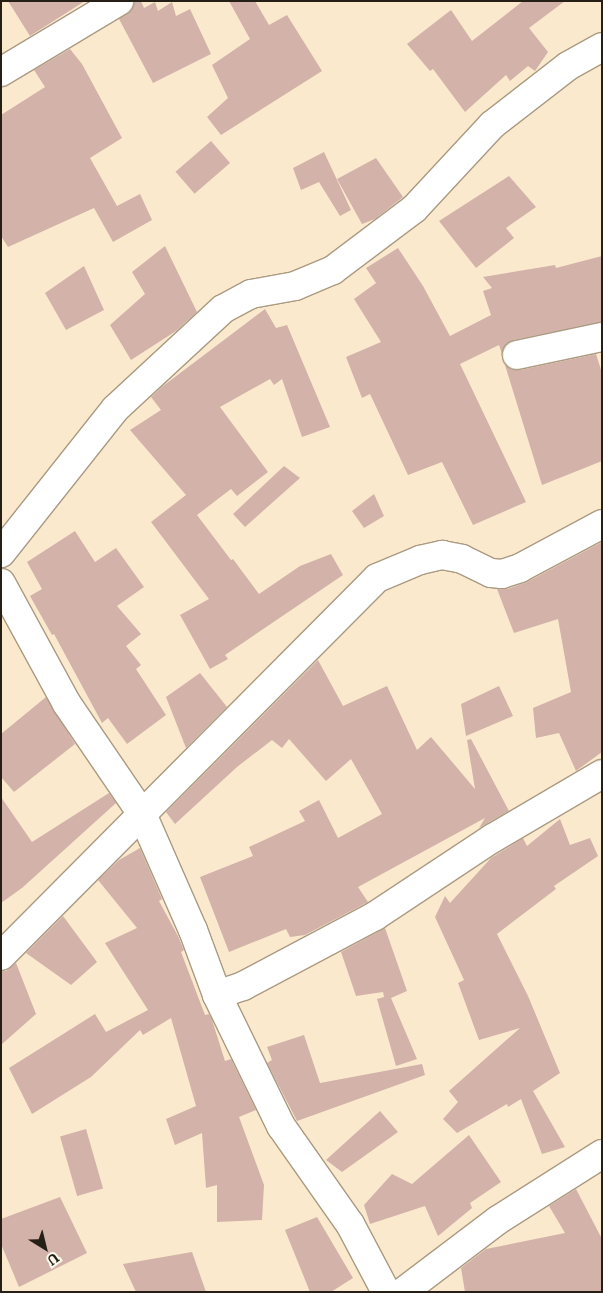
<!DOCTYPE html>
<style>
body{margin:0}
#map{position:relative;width:603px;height:1293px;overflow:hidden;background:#fbe9ce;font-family:Literata,serif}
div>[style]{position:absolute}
.building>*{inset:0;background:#d3b2a9;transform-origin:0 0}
.roads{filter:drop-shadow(1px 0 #aa9a81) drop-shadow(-1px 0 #aa9a81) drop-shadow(0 1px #aa9a81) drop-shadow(0 -1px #aa9a81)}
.minor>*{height:28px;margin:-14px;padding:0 14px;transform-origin:14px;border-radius:14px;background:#fff}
span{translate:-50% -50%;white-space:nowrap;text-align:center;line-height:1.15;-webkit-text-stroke:5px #fff8ed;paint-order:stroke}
.frame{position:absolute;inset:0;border:2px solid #251f15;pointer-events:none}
.north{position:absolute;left:20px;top:1223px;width:50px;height:50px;-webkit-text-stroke:4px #fff8ed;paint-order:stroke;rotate:144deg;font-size:14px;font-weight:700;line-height:20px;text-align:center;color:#251f15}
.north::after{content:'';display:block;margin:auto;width:18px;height:22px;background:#251f15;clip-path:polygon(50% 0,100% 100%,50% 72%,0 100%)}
</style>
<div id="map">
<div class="building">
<i style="clip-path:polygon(8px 1px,85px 1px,30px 36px)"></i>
<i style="clip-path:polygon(135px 1px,141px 1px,144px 8px,155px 2px,158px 11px,172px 2px,176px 16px,190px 9px,211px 54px,153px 83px,119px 19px,132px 9px)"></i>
<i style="clip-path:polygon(229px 1px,255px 1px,269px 25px,287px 15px,322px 71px,221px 135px,207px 117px,228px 98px,212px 65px,250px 39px)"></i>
<i style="clip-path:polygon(523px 1px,565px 1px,529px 28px,548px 52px,535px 71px,528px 66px,510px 81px,506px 75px,465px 112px,433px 69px,430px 71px,407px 44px,451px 10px,472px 41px)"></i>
<i style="clip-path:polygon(70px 49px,82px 64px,122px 138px,90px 158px,117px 206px,140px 194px,152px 220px,113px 242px,94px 208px,8px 247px,1px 236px,1px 115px,45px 87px,34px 70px)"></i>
<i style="left:211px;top:141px;width:29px;height:47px;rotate:49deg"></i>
<i style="clip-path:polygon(324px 152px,351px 210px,340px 216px,319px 182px,301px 190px,293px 168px)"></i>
<i style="clip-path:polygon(376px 158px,403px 197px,375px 219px,362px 224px,337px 179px)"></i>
<i style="clip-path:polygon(509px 176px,536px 207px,506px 228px,514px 238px,476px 268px,439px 221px)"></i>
<i style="clip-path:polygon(165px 246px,197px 312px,176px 331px,131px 360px,110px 325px,145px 294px,132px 272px)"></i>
<i style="clip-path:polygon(398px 248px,423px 286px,450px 336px,491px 315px,483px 291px,492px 288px,483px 277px,555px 265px,556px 268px,602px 256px,602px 322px,514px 340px,506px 344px,502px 354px,499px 345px,460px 364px,526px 502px,473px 525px,442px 462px,408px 475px,370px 394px,362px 398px,346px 357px,381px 342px,354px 299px,376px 283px,366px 268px)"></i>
<i style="clip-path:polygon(84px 266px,104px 310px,66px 330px,45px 293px)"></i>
<i style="clip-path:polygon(265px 309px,276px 328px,287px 325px,330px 427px,302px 437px,282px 379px,274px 385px,270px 379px,220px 407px,268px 472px,237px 496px,231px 489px,197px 515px,231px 560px,233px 559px,259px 594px,300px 566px,331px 554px,343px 575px,225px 655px,228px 659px,210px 669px,180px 615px,209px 599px,151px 522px,186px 495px,130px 430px,161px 410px,151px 397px,163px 386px)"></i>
<i style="clip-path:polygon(596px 354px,602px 373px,602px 461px,542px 485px,505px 365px,512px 370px,520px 370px)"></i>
<i style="clip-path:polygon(284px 466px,300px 478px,245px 527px,233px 514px)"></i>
<i style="clip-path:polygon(374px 494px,384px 516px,364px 528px,352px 511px)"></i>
<i style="clip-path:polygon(75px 531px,95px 562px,116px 548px,144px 587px,117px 606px,141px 634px,126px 646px,141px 665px,136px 669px,166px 715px,127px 744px,108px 718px,102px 723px,54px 634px,52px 635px,30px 596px,42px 589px,27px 562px)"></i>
<i style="clip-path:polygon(602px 542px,602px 752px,576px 771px,559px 733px,536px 738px,533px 708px,571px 692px,558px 619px,514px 633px,497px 589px,507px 589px,527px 582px)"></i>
<i style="clip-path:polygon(318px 660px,343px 706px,387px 686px,417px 750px,431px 737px,475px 789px,467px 740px,471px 739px,509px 811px,479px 828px,485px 818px,358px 887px,368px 902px,305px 935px,290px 937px,286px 929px,229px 952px,200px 877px,253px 856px,249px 847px,305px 821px,299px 811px,319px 800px,338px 838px,382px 814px,351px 759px,326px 781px,289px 739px,282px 748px,272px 740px,237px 767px,175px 824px,166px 812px)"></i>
<i style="clip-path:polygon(200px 673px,227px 707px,186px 748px,166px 697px)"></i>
<i style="clip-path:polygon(499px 686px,513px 716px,466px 736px,461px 704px)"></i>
<i style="clip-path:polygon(46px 697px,75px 744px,14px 792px,1px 777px,1px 734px)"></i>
<i style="clip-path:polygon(109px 793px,116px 803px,22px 888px,1px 903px,1px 797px,32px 842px)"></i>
<i style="clip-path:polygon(560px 819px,570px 845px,590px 838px,598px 856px,554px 886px,556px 889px,497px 934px,528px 996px,560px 1073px,533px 1091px,565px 1147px,542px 1154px,521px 1099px,508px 1107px,507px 1104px,457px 1133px,443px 1119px,458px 1102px,449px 1091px,520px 1028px,479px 1040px,458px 983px,464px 980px,435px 917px,445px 896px,450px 903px,491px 858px,523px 838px,527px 846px)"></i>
<i style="clip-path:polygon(140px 848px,162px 899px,159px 901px,178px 936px,184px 950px,181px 952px,205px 1015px,209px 1014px,212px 1020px,225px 1061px,231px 1059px,256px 1110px,239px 1117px,264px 1185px,262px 1220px,217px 1222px,217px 1185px,206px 1188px,202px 1133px,175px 1145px,166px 1119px,196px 1106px,171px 1018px,143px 1035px,140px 1030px,91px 1077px,32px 1114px,9px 1068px,95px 1014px,106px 1032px,148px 1010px,105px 943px,137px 928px,98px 880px,119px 860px)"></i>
<i style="clip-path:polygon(63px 916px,97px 962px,71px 985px,26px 953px)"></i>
<i style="clip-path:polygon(385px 928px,407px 991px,391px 998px,417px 1059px,396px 1066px,377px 999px,384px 997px,383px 992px,356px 996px,341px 952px)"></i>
<i style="clip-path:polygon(16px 963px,36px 1014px,1px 1045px,1px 971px,6px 971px)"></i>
<i style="clip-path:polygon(304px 1035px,320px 1083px,422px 1064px,425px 1075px,297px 1121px,267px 1063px,272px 1060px,267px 1047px)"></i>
<i style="clip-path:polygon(380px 1111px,398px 1132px,342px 1172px,326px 1160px)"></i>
<i style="left:86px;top:1129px;width:62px;height:27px;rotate:74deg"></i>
<i style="clip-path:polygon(469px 1135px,501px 1182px,470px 1203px,472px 1208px,438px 1236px,425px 1206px,370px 1224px,364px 1205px,392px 1174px,412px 1184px)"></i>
<i style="clip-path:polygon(576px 1189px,602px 1239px,602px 1292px,465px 1292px,461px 1268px,486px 1249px,565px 1233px,549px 1206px)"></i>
<i style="clip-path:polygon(60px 1197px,87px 1253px,19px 1287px,1px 1244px,1px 1219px)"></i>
<i style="clip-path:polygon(317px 1217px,353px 1278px,331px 1292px,310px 1292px,285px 1230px)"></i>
<i style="clip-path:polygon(192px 1252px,206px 1292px,136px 1292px,123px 1264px)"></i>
</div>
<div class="roads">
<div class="minor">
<i style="left:1px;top:72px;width:138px;rotate:-31deg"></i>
<i style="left:517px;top:355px;width:87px;rotate:-12deg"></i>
<i style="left:1px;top:553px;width:184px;rotate:-51.6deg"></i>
<i style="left:115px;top:409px;width:147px;rotate:-42.8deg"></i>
<i style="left:223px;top:309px;width:32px;rotate:-28deg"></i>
<i style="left:251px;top:294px;width:45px;rotate:-10.3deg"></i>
<i style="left:295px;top:286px;width:41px;rotate:-22.8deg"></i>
<i style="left:333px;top:270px;width:101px;rotate:-37deg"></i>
<i style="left:414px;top:209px;width:115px;rotate:-47.1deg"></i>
<i style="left:492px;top:125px;width:96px;rotate:-37.8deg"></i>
<i style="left:568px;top:66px;width:39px;rotate:-29deg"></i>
<i style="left:1px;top:583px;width:138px;rotate:61.4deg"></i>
<i style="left:67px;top:704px;width:133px;rotate:55.7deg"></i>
<i style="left:142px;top:814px;width:127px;rotate:66.3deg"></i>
<i style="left:193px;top:930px;width:69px;rotate:69.7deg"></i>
<i style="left:217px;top:995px;width:146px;rotate:64deg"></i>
<i style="left:281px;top:1126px;width:120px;rotate:54.9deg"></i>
<i style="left:350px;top:1224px;width:77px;rotate:62.1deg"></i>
<i style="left:1px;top:956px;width:533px;rotate:-45.15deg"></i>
<i style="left:377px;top:578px;width:47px;rotate:-22.7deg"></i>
<i style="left:420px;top:560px;width:23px;rotate:-13deg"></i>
<i style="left:442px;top:555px;width:20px;rotate:11deg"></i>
<i style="left:462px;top:559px;width:32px;rotate:26deg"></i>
<i style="left:491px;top:573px;width:11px;rotate:5deg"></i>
<i style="left:502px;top:574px;width:19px;rotate:-18deg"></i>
<i style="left:520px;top:568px;width:93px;rotate:-28.2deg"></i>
<i style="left:217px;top:995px;width:28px;rotate:-19deg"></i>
<i style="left:243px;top:986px;width:149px;rotate:-27.9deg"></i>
<i style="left:375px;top:916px;width:141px;rotate:-33.5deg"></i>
<i style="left:493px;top:838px;width:126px;rotate:-30.4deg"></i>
<i style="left:403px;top:1292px;width:119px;rotate:-37.2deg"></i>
<i style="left:498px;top:1220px;width:123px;rotate:-32.4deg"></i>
</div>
</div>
<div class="frame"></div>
<div class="north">U</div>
</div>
